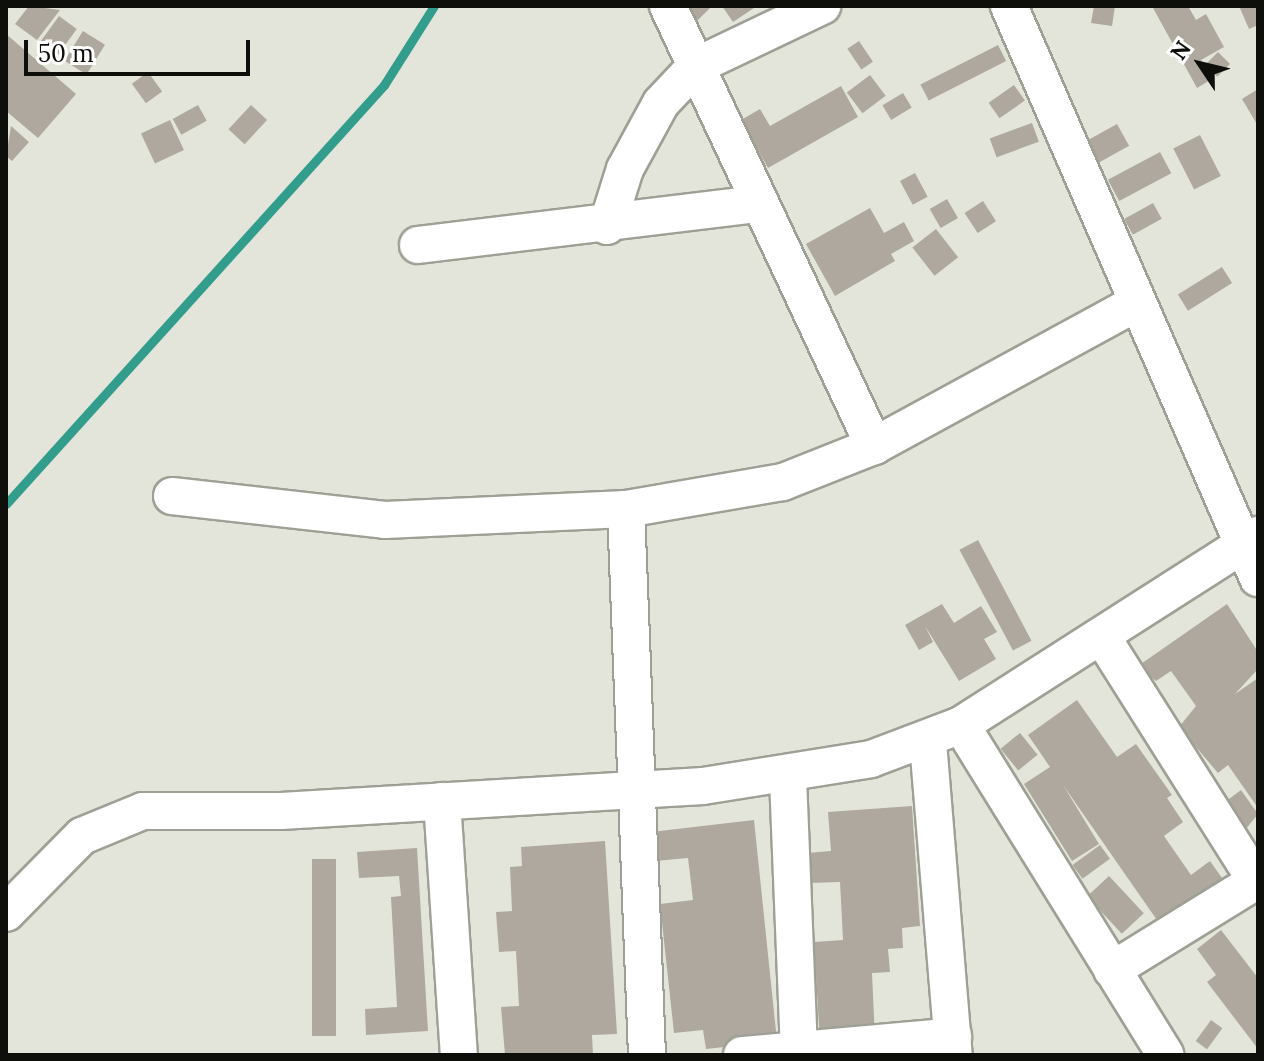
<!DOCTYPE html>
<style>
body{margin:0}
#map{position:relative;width:1264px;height:1061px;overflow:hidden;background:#e4e5da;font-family:Lora,serif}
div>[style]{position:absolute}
.stream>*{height:9px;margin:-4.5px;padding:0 4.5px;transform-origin:4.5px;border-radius:4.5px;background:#339d8d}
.building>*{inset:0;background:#afa89f;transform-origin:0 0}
.roads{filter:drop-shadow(2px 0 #9fa095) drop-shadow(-2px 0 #9fa095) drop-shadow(0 2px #9fa095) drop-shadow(0 -2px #9fa095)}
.street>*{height:36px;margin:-18px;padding:0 18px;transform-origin:18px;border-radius:18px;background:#fff}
span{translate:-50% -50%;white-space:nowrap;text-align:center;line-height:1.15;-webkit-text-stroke:6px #fff;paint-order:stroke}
.frame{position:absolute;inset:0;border:8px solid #0e0f0b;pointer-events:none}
.north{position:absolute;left:1160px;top:24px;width:80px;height:80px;-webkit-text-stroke:6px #fff;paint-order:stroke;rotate:305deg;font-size:22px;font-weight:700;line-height:32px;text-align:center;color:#0e0f0b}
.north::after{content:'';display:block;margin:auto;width:28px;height:36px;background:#0e0f0b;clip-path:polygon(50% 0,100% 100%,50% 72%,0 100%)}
.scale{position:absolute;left:24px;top:40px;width:226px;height:36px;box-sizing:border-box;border:4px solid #0e0f0b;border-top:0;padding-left:10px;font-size:24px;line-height:28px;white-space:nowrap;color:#0e0f0b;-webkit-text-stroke:6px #fff;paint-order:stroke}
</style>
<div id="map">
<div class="stream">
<i style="left:6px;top:504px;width:564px;rotate:-47.94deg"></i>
<i style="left:384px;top:85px;width:93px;rotate:-57.7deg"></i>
</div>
<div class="building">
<i style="clip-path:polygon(29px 6px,60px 10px,37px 40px,15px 24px)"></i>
<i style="clip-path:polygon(685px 6px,712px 6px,698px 20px)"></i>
<i style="clip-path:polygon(722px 6px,757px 6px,733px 22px)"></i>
<i style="clip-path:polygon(1094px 6px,1115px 6px,1112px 26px,1091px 23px)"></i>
<i style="clip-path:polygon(1152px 6px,1188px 6px,1196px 20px,1206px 14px,1224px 47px,1201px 60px,1212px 79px,1197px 88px)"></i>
<i style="clip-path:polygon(1239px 6px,1258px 6px,1258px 25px,1249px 29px)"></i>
<i style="left:59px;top:16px;width:22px;height:32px;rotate:36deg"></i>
<i style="left:83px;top:31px;width:26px;height:35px;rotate:32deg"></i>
<i style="clip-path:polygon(6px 34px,76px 94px,38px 138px,6px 111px)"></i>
<i style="left:859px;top:41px;width:25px;height:14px;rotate:56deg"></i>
<i style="left:998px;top:45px;width:18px;height:87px;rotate:63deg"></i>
<i style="left:1218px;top:52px;width:17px;height:18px;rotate:45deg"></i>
<i style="left:148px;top:72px;width:24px;height:20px;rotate:54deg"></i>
<i style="left:870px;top:75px;width:26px;height:29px;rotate:53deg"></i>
<i style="left:1014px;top:85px;width:19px;height:31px;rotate:55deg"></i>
<i style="clip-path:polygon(841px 86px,858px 117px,768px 168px,741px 120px,760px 109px,770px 126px)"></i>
<i style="clip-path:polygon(1258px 89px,1258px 126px,1242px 99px)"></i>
<i style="left:903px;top:93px;width:17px;height:24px;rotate:59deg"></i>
<i style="left:198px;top:105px;width:18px;height:29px;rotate:61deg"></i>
<i style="left:251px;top:105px;width:22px;height:33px;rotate:43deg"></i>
<i style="left:170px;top:120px;width:33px;height:32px;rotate:65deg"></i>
<i style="left:1032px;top:123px;width:20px;height:45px;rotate:70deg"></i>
<i style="left:1117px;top:124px;width:25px;height:34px;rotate:61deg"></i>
<i style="clip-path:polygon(11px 126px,29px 142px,12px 161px,6px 156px)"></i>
<i style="left:1200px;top:135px;width:46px;height:30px;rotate:63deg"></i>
<i style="left:1160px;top:152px;width:24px;height:59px;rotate:62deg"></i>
<i style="left:915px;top:173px;width:27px;height:17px;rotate:62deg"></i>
<i style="left:947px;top:199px;width:22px;height:20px;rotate:60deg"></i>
<i style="left:983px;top:201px;width:24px;height:22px;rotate:57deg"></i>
<i style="left:1153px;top:203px;width:18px;height:33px;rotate:61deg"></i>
<i style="clip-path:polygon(870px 208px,884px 233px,904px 222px,914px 241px,891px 254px,895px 261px,835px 296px,806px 244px)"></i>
<i style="left:936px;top:229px;width:36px;height:30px;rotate:52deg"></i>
<i style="left:1222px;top:267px;width:19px;height:52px;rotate:58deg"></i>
<i style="left:978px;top:540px;width:114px;height:21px;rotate:62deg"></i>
<i style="clip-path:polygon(942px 604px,954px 623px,981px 606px,997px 632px,984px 639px,996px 659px,959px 681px,925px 626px,933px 642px,919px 650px,905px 625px)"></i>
<i style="clip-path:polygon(1227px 604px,1258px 652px,1258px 669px,1235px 694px,1258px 678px,1258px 808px,1228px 765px,1218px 773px,1179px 727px,1196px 706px,1171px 671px,1156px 681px,1138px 666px)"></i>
<i style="clip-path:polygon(1077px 700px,1117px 757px,1136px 744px,1172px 795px,1167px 798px,1183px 822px,1164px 836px,1191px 875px,1210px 861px,1222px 878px,1159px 923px,1063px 785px,1099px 844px,1072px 861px,1024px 784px,1050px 767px,1028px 735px)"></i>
<i style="left:1020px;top:733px;width:28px;height:25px;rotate:51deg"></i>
<i style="clip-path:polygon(1241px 790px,1258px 814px,1245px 830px,1225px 802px)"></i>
<i style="clip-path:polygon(912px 806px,920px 926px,902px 928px,903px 948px,888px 949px,890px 972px,872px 973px,875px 1039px,820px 1042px,814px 942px,843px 940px,840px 882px,809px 883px,807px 853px,831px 851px,828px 812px)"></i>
<i style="clip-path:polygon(754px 820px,777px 1041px,706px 1049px,703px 1030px,674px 1033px,660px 904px,693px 900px,688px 858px,655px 861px,651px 832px)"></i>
<i style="clip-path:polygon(605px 841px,617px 1034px,592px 1035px,593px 1055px,505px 1055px,501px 1007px,519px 1006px,516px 951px,499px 952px,496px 912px,512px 911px,510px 867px,522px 866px,521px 847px)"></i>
<i style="left:1100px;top:845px;width:17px;height:34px;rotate:54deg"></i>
<i style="clip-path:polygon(417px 848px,428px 1031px,366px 1035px,365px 1009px,397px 1007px,391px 897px,401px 896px,399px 876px,359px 878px,357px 852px)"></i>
<i style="left:312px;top:859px;width:24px;height:177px"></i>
<i style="left:1109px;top:876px;width:51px;height:30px;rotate:47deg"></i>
<i style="clip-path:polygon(1221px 930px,1258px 978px,1258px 1049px,1207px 982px,1216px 975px,1197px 949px)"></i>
<i style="left:1211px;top:1020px;width:14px;height:26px;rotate:36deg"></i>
</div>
<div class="roads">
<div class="street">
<i style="left:668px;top:6px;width:486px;rotate:64.9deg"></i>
<i style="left:1009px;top:6px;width:624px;rotate:66.48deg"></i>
<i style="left:607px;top:226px;width:60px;rotate:-72.5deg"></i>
<i style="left:625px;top:169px;width:75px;rotate:-61.4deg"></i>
<i style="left:661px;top:103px;width:51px;rotate:-46.6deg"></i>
<i style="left:696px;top:66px;width:140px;rotate:-25.5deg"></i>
<i style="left:418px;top:245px;width:339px;rotate:-6.9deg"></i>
<i style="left:172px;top:496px;width:214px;rotate:6.4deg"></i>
<i style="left:385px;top:520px;width:241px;rotate:-2.6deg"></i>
<i style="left:626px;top:509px;width:159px;rotate:-9.8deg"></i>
<i style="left:783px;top:482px;width:98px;rotate:-21.6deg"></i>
<i style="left:874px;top:446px;width:296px;rotate:-28.6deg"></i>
<i style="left:626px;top:509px;width:546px;rotate:87.8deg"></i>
<i style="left:1102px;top:637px;width:289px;rotate:57.7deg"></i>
<i style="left:961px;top:725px;width:388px;rotate:58.2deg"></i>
<i style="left:928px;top:742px;width:314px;rotate:85.3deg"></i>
<i style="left:788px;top:778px;width:277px;rotate:87.7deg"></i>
<i style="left:442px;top:801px;width:255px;rotate:86.2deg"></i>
<i style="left:6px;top:913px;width:108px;rotate:-45.4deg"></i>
<i style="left:82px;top:836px;width:66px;rotate:-22.3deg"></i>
<i style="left:143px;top:811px;width:138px"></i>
<i style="left:281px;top:811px;width:423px;rotate:-3.4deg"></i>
<i style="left:703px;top:786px;width:170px;rotate:-9.1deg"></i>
<i style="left:871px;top:759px;width:96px;rotate:-20.7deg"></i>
<i style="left:961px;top:725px;width:353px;rotate:-32.6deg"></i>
<i style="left:1112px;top:970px;width:172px;rotate:-31.7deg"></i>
<i style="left:742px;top:1055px;width:212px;rotate:-5.1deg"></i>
</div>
</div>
<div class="frame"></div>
<div class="north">N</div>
<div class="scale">50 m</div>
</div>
